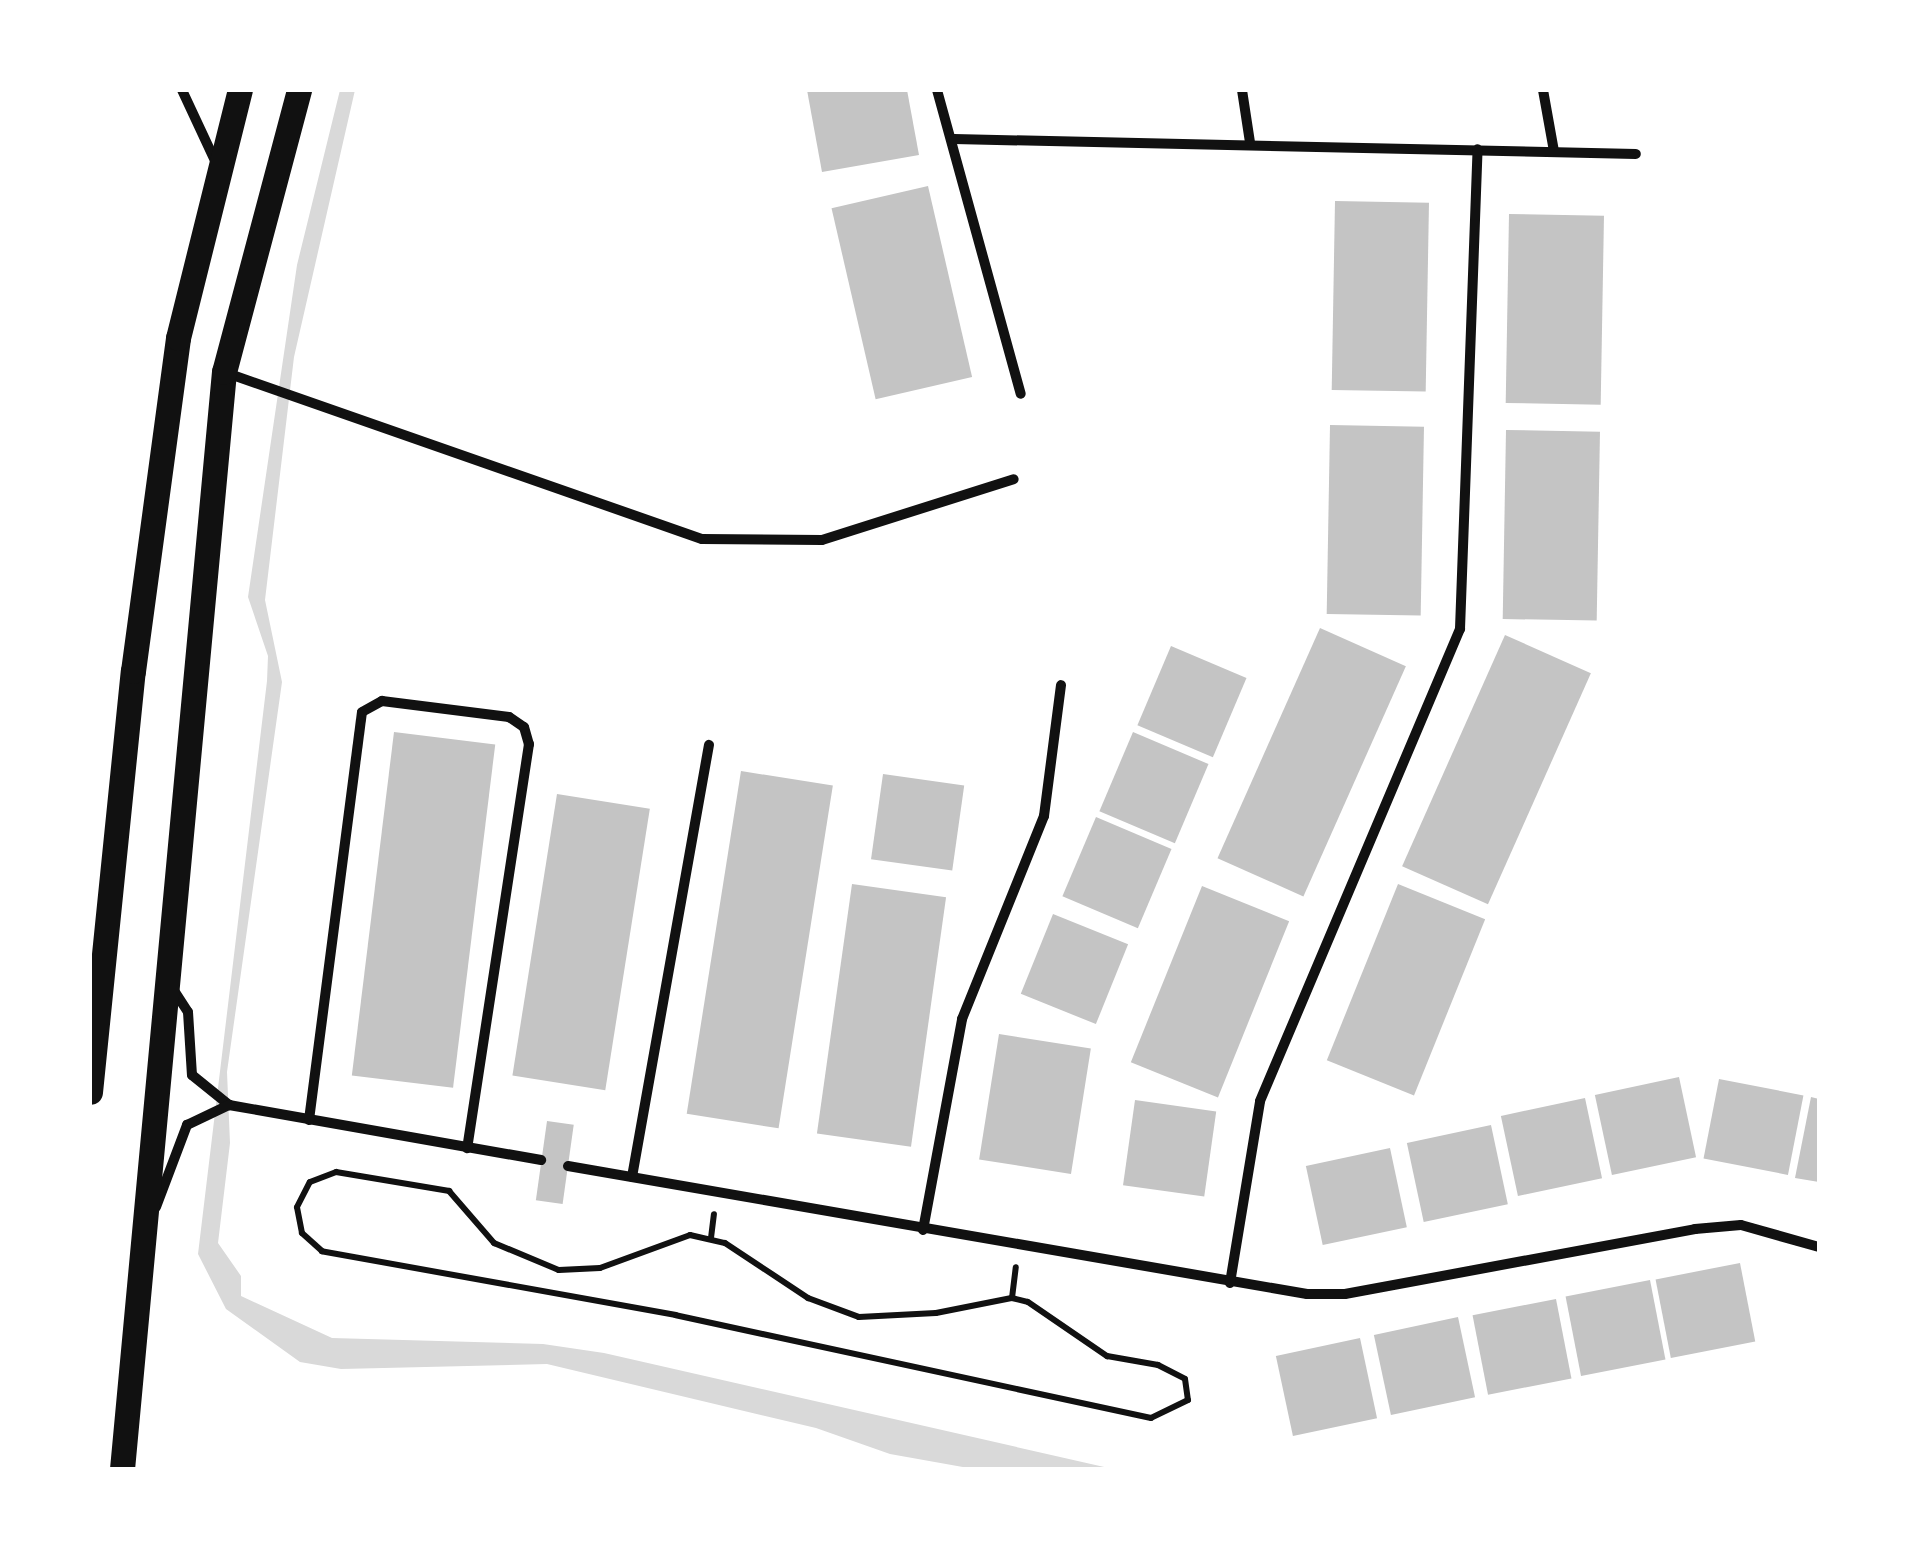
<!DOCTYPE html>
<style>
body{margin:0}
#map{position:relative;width:1909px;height:1559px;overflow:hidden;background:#fff;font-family:"Work Sans",sans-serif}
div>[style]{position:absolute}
.water>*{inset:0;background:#d9d9d9}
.building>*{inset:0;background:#c4c4c4;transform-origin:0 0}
.path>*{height:6px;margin:-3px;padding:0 3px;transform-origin:3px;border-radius:3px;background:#111}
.minor>*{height:10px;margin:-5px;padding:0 5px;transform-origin:5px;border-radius:5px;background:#111}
.primary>*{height:25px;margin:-12.5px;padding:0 12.5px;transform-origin:12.5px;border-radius:12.5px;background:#111}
span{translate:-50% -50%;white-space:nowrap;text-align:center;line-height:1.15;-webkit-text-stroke:8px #fff;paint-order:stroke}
.frame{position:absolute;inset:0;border:92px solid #fff;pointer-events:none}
</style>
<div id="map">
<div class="water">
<i style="clip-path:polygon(340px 90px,355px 90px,294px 357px,265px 600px,282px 682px,227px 1072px,230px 1143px,218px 1243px,241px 1276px,241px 1296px,332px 1338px,543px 1344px,604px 1353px,1113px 1469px,974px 1469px,890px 1454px,816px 1428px,547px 1364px,341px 1369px,300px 1362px,226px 1309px,198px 1254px,267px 681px,268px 656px,248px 597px,297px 265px)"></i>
</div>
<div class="building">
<i style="clip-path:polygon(807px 90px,907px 90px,919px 155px,822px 172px)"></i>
<i style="left:928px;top:186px;width:196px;height:99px;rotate:77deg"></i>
<i style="left:1335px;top:201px;width:94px;height:189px;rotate:1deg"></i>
<i style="left:1509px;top:214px;width:95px;height:189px;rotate:1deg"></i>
<i style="left:1330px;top:425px;width:94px;height:189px;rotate:1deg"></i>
<i style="left:1506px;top:430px;width:94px;height:189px;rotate:1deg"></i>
<i style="left:1320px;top:628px;width:94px;height:252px;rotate:24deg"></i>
<i style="left:1505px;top:635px;width:94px;height:253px;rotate:24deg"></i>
<i style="left:1171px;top:646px;width:82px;height:86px;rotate:23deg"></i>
<i style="left:394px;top:732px;width:102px;height:346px;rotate:7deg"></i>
<i style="left:1133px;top:732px;width:82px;height:86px;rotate:23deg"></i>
<i style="left:741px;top:771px;width:93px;height:347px;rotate:9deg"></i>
<i style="left:883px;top:774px;width:82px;height:86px;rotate:8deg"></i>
<i style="left:557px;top:794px;width:94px;height:285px;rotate:9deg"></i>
<i style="left:1096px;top:817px;width:82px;height:86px;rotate:23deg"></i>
<i style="left:852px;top:884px;width:95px;height:252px;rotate:8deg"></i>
<i style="left:1398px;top:884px;width:94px;height:190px;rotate:22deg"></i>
<i style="left:1202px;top:886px;width:94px;height:190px;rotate:22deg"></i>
<i style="left:1053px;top:914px;width:81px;height:86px;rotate:22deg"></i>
<i style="left:999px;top:1034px;width:93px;height:127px;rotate:9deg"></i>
<i style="left:1679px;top:1077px;width:82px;height:86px;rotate:78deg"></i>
<i style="left:1719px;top:1079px;width:86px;height:81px;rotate:11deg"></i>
<i style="clip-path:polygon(1811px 1097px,1819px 1099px,1819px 1182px,1795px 1178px)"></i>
<i style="left:1585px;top:1098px;width:82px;height:86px;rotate:78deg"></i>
<i style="left:1135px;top:1100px;width:82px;height:86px;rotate:8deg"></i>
<i style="left:547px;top:1121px;width:27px;height:80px;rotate:8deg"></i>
<i style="left:1491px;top:1125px;width:81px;height:86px;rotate:78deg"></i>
<i style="left:1390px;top:1148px;width:81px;height:86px;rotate:78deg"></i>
<i style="left:1740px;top:1263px;width:80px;height:86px;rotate:79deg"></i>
<i style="left:1650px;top:1280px;width:81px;height:86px;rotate:79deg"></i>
<i style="left:1556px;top:1299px;width:81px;height:85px;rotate:79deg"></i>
<i style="left:1458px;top:1317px;width:82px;height:86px;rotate:78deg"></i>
<i style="left:1360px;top:1338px;width:82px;height:86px;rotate:78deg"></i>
</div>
<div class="path">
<i style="left:336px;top:1172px;width:115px;rotate:9.5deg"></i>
<i style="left:449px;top:1191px;width:69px;rotate:49.1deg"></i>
<i style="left:494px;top:1243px;width:70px;rotate:22.6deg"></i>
<i style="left:559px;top:1270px;width:41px;rotate:-2.8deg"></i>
<i style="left:600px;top:1268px;width:96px;rotate:-20.1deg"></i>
<i style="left:690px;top:1235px;width:36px;rotate:13deg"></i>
<i style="left:725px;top:1243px;width:100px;rotate:33.5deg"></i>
<i style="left:808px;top:1298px;width:54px;rotate:20.4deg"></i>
<i style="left:859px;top:1317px;width:77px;rotate:-3deg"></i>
<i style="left:936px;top:1313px;width:77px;rotate:-11.2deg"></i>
<i style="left:1012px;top:1298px;width:16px;rotate:14deg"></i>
<i style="left:1028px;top:1302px;width:96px;rotate:34.4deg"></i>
<i style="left:1107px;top:1356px;width:52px;rotate:10deg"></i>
<i style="left:1158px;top:1365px;width:30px;rotate:27deg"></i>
<i style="left:1185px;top:1379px;width:21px;rotate:82deg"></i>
<i style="left:1188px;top:1400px;width:41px;rotate:154.1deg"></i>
<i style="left:1151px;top:1418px;width:486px;rotate:-167.8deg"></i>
<i style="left:676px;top:1315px;width:360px;rotate:-169.8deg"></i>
<i style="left:322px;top:1251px;width:27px;rotate:-138deg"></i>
<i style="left:302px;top:1233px;width:26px;rotate:-101deg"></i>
<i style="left:297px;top:1207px;width:28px;rotate:-63deg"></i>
<i style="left:310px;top:1182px;width:28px;rotate:-21deg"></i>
<i style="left:711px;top:1238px;width:24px;rotate:-83deg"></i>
<i style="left:1012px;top:1298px;width:31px;rotate:-83deg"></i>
</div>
<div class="minor">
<i style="left:182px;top:90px;width:83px;rotate:65deg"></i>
<i style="left:937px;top:90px;width:315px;rotate:74.6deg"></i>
<i style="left:1242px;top:90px;width:53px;rotate:81.3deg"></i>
<i style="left:1543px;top:90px;width:62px;rotate:79.8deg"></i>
<i style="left:954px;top:139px;width:682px;rotate:1.26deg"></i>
<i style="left:224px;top:372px;width:506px;rotate:19.26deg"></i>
<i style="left:702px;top:539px;width:120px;rotate:0.5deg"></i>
<i style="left:822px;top:540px;width:201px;rotate:-17.6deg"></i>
<i style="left:173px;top:989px;width:27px;rotate:57deg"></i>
<i style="left:188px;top:1012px;width:63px;rotate:86.4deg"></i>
<i style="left:192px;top:1075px;width:48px;rotate:39deg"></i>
<i style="left:229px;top:1105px;width:317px;rotate:10deg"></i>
<i style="left:309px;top:1120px;width:411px;rotate:-82.6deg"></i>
<i style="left:362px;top:712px;width:23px;rotate:-29deg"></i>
<i style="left:382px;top:701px;width:128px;rotate:7.2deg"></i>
<i style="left:509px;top:717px;width:18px;rotate:34deg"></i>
<i style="left:524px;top:727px;width:18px;rotate:74deg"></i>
<i style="left:529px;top:744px;width:409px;rotate:98.7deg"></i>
<i style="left:568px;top:1166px;width:750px;rotate:9.83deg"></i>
<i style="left:1307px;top:1294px;width:38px"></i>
<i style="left:1345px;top:1294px;width:356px;rotate:-10.5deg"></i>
<i style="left:1695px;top:1229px;width:46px;rotate:-5deg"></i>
<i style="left:1741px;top:1225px;width:81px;rotate:15.8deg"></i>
<i style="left:632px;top:1177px;width:439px;rotate:-79.9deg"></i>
<i style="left:156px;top:1207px;width:88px;rotate:-69.3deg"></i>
<i style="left:187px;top:1125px;width:47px;rotate:-25.5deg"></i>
<i style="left:923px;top:1230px;width:215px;rotate:-79.5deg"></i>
<i style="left:962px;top:1019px;width:219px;rotate:-68deg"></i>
<i style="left:1044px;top:816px;width:132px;rotate:-82.6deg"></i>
<i style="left:1230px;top:1283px;width:184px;rotate:-80.6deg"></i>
<i style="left:1260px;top:1101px;width:513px;rotate:-67.04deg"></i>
<i style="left:1460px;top:629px;width:480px;rotate:-87.9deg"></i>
</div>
<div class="primary">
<i style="left:90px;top:1092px;width:423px;rotate:-84.2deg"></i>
<i style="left:133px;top:671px;width:336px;rotate:-82.3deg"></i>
<i style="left:178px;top:338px;width:256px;rotate:-76deg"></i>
<i style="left:122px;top:1469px;width:1102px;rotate:-84.69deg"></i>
<i style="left:224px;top:372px;width:292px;rotate:-75.1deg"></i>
</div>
<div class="frame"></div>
</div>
